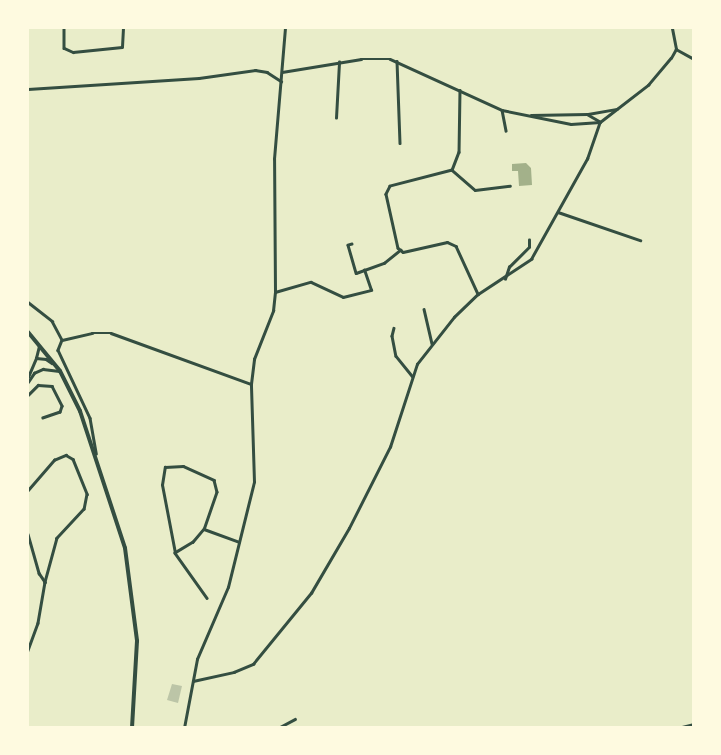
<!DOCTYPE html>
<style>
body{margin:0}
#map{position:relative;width:721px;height:755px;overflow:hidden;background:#e9edc9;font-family:"Exo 2",sans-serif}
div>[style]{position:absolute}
.water>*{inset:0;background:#a3b18a}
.building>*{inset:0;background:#bcc5a7}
.minor>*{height:2.5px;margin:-1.25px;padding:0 1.25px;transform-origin:1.25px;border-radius:1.25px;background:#344e41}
.primary>*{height:4px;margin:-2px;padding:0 2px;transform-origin:2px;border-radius:2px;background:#344e41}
span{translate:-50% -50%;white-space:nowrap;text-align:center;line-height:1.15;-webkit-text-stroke:4px #fefae0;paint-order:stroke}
.frame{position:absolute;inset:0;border:29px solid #fefae0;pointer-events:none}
</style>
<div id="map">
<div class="water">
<i style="clip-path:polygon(526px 163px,531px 168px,532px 185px,519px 186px,518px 171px,512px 171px,512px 164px)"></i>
</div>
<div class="building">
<i style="clip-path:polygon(172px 684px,182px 686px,178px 703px,167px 700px)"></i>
</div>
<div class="minor">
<i style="left:64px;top:28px;width:20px;rotate:90deg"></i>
<i style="left:64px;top:48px;width:10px;rotate:24deg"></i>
<i style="left:73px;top:52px;width:49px;rotate:-5.8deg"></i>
<i style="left:122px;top:47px;width:19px;rotate:-87deg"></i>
<i style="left:676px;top:49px;width:21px;rotate:29deg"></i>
<i style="left:397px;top:61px;width:82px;rotate:87.9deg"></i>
<i style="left:282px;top:72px;width:80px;rotate:-9.3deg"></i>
<i style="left:361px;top:59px;width:29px"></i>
<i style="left:390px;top:59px;width:123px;rotate:24.5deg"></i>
<i style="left:502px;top:110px;width:70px;rotate:11.5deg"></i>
<i style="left:571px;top:124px;width:29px;rotate:-4deg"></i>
<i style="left:600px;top:122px;width:61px;rotate:-37.6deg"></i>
<i style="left:648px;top:85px;width:35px;rotate:-50deg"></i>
<i style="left:671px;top:58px;width:10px;rotate:-61deg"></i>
<i style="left:676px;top:49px;width:21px;rotate:-101deg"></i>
<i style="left:28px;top:89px;width:171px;rotate:-3.7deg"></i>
<i style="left:199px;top:78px;width:57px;rotate:-8.1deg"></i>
<i style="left:255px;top:70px;width:12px;rotate:9deg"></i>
<i style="left:267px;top:72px;width:17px;rotate:33deg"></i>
<i style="left:460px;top:90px;width:62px;rotate:90.9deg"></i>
<i style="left:459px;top:152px;width:19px;rotate:111deg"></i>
<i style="left:452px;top:170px;width:64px;rotate:165.5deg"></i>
<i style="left:390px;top:186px;width:9px;rotate:117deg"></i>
<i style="left:386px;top:194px;width:55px;rotate:77.5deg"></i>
<i style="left:398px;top:248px;width:6px;rotate:39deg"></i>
<i style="left:403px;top:252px;width:45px;rotate:-12.8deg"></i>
<i style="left:447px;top:242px;width:10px;rotate:24deg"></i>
<i style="left:456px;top:246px;width:53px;rotate:65.4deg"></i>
<i style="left:502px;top:110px;width:21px;rotate:79deg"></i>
<i style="left:588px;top:114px;width:29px;rotate:-10deg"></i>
<i style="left:531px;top:115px;width:56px;rotate:-1deg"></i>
<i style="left:587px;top:114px;width:14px;rotate:30deg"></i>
<i style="left:336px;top:118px;width:56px;rotate:-86.9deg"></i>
<i style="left:452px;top:170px;width:30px;rotate:41deg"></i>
<i style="left:475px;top:190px;width:35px;rotate:-7deg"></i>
<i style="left:558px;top:212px;width:87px;rotate:18.9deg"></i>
<i style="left:352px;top:244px;width:4px;rotate:166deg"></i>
<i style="left:348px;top:245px;width:29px;rotate:74deg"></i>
<i style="left:356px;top:273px;width:30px;rotate:-20deg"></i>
<i style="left:384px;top:263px;width:21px;rotate:-39deg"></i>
<i style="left:505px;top:279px;width:13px;rotate:-72deg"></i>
<i style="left:509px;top:267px;width:28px;rotate:-45deg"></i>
<i style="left:529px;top:247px;width:7px;rotate:-90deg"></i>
<i style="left:275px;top:292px;width:37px;rotate:-16deg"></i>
<i style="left:311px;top:282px;width:35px;rotate:25deg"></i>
<i style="left:343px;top:297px;width:29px;rotate:-14deg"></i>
<i style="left:371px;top:290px;width:21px;rotate:-109deg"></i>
<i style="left:28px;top:302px;width:31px;rotate:38deg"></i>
<i style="left:52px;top:321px;width:21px;rotate:62deg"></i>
<i style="left:424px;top:309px;width:35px;rotate:77deg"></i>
<i style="left:394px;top:328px;width:8px;rotate:104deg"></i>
<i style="left:392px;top:336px;width:20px;rotate:79deg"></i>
<i style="left:396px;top:356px;width:26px;rotate:51deg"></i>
<i style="left:62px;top:340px;width:31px;rotate:-13deg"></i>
<i style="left:92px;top:333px;width:19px"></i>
<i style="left:111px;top:333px;width:149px;rotate:20deg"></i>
<i style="left:62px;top:340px;width:11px;rotate:112deg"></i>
<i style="left:58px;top:350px;width:75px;rotate:64.8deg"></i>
<i style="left:90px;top:418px;width:36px;rotate:80deg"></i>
<i style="left:36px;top:358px;width:12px;rotate:-76deg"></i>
<i style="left:28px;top:377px;width:21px;rotate:-67deg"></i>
<i style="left:36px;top:358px;width:10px;rotate:6deg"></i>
<i style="left:46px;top:359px;width:7px;rotate:34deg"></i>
<i style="left:28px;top:382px;width:11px;rotate:-56deg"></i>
<i style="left:34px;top:373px;width:10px;rotate:-24deg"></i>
<i style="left:43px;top:369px;width:16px;rotate:7deg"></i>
<i style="left:28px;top:395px;width:14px;rotate:-45deg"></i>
<i style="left:38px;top:385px;width:14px;rotate:4deg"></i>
<i style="left:52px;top:386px;width:22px;rotate:63deg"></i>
<i style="left:62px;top:406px;width:6px;rotate:108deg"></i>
<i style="left:60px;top:412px;width:18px;rotate:161deg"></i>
<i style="left:28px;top:490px;width:40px;rotate:-49deg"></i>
<i style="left:54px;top:460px;width:13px;rotate:-23deg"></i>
<i style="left:66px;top:455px;width:8px;rotate:30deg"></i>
<i style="left:73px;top:459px;width:38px;rotate:68deg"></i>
<i style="left:87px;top:494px;width:15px;rotate:101deg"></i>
<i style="left:84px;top:509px;width:40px;rotate:133deg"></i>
<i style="left:57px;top:538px;width:46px;rotate:105.3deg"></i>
<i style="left:204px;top:529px;width:17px;rotate:130deg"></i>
<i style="left:193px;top:542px;width:21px;rotate:149deg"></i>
<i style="left:175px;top:553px;width:69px;rotate:-100.8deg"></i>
<i style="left:162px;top:485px;width:18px;rotate:-81deg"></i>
<i style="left:165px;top:467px;width:18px;rotate:-3deg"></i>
<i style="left:183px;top:466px;width:34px;rotate:24deg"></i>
<i style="left:214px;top:480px;width:12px;rotate:76deg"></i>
<i style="left:217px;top:492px;width:39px;rotate:109deg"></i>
<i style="left:204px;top:529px;width:37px;rotate:20deg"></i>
<i style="left:28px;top:534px;width:41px;rotate:74.2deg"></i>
<i style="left:39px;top:573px;width:11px;rotate:56deg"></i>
<i style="left:45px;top:582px;width:42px;rotate:99.7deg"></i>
<i style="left:38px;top:623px;width:30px;rotate:110deg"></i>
<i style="left:175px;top:553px;width:55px;rotate:54.6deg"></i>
<i style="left:193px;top:681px;width:42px;rotate:-12.4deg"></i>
<i style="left:234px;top:672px;width:21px;rotate:-23deg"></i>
<i style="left:253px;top:664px;width:92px;rotate:-50.8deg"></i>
<i style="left:311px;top:593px;width:75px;rotate:-59.7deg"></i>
<i style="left:349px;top:528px;width:91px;rotate:-63.2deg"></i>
<i style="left:390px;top:447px;width:87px;rotate:-72deg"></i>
<i style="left:417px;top:364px;width:60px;rotate:-51.8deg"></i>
<i style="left:454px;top:317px;width:33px;rotate:-44deg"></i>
<i style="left:478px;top:294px;width:64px;rotate:-33.4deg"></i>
<i style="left:531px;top:259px;width:115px;rotate:-60.8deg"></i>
<i style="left:587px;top:159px;width:39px;rotate:-71deg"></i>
<i style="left:184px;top:728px;width:70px;rotate:-79.3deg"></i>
<i style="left:197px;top:659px;width:78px;rotate:-66.7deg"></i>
<i style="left:228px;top:587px;width:108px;rotate:-76.1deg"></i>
<i style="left:254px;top:482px;width:98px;rotate:-91.8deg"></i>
<i style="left:251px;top:384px;width:25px;rotate:-83deg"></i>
<i style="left:254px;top:359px;width:52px;rotate:-68.4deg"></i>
<i style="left:273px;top:311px;width:19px;rotate:-84deg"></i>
<i style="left:275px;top:292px;width:133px;rotate:-90.4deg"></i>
<i style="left:274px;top:159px;width:131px;rotate:-85.2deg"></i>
<i style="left:278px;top:728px;width:19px;rotate:-28deg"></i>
<i style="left:678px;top:728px;width:16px;rotate:-14deg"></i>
</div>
<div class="primary">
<i style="left:28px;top:332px;width:50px;rotate:50.6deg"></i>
<i style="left:60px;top:371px;width:45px;rotate:63.4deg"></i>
<i style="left:80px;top:411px;width:144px;rotate:71.8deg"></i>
<i style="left:125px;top:548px;width:94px;rotate:82.6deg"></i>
<i style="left:137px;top:641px;width:87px;rotate:93.3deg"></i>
</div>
<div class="frame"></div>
</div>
